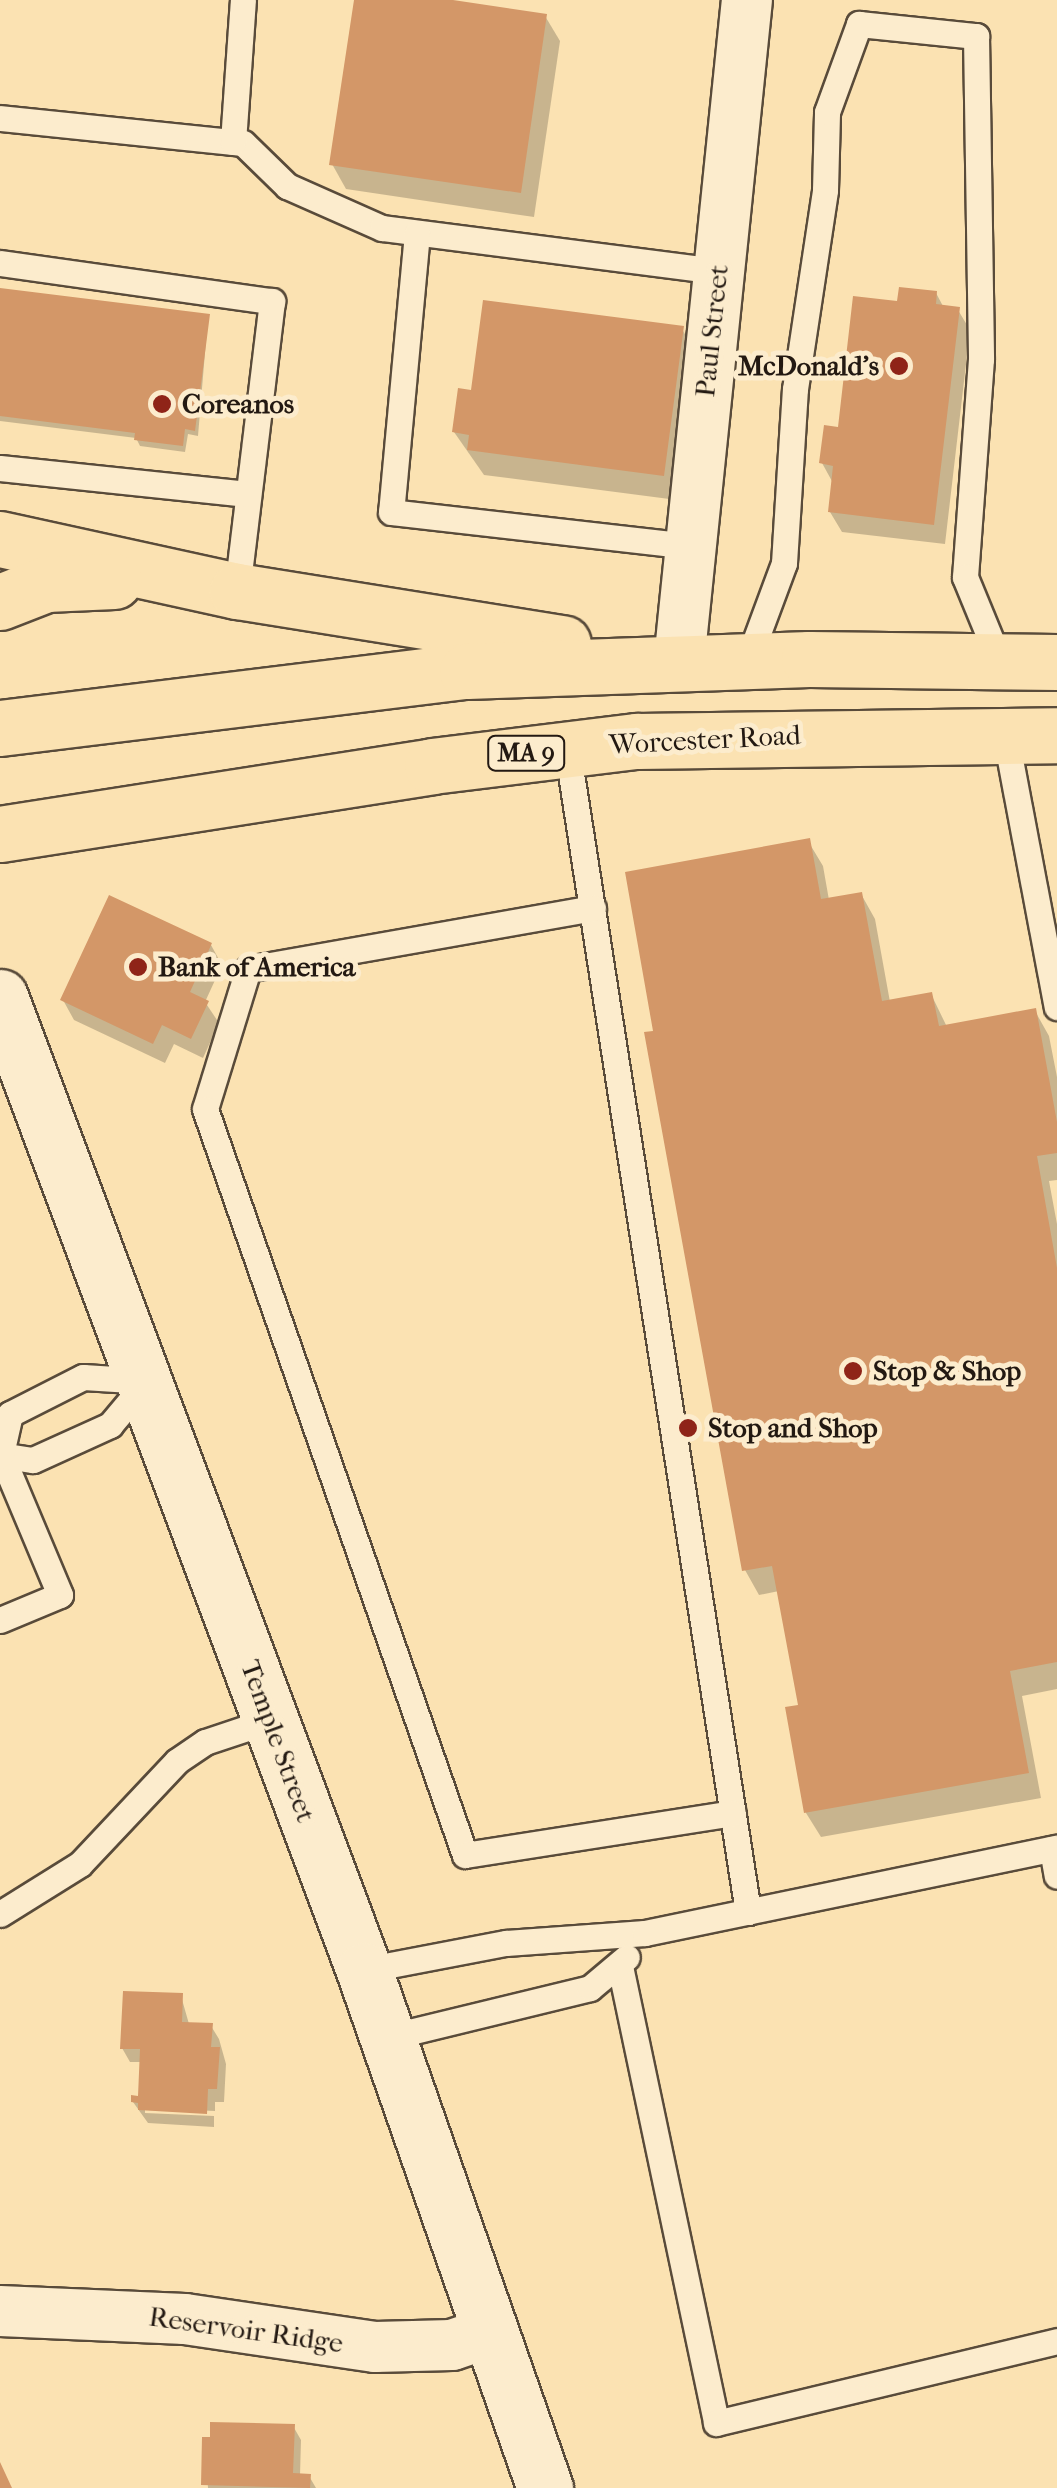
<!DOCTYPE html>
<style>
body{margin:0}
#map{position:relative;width:1057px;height:2488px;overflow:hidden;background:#fbe2b2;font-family:"IM FELL French Canon",serif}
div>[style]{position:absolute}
.shadow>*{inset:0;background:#0003}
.building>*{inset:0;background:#d39768}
.roads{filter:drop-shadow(2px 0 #594b3a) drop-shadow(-2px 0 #594b3a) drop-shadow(0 2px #594b3a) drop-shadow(0 -2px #594b3a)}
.service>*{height:25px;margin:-12.5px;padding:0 12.5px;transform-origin:12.5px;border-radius:12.5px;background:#fceccd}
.minor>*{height:50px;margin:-25px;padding:0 25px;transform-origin:25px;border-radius:25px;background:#fceccd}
.tertiary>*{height:55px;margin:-27.5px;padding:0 27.5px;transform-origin:27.5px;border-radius:27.5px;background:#fceccd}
.trunk>*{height:55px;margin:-27.5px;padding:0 27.5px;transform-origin:27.5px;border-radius:27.5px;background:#fbe2b2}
.dots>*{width:28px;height:28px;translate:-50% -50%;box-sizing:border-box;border:5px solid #fceccd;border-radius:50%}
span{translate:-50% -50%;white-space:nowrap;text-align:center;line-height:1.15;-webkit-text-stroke:10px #fceccd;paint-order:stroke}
.shield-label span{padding:2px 8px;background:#fceccd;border:2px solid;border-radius:8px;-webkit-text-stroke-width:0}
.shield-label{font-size:25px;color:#231912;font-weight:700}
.street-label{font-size:28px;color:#231912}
.poi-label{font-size:28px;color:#231912;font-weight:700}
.right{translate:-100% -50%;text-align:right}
.left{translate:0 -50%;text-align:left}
</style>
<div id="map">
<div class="shadow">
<i style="clip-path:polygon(356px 0,436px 0,545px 16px,560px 41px,534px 217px,346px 189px,332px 164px)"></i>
<i style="clip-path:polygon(0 291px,208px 317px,198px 436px,188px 434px,185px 452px,140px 446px,136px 438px,0 421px)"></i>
<i style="clip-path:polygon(936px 293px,944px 308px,958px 310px,970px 330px,945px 544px,842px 532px,830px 512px,833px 483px,822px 463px,900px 304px)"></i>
<i style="clip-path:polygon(682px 329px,696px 354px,677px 500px,484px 475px,454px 432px,473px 393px)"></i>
<i style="clip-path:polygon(808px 841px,823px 866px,829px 900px,861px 894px,875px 919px,890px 1002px,931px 994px,947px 1027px,1035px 1011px,1049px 1036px,1057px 1077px,1057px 1180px,1049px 1181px,1057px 1224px,1057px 1689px,1022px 1696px,1041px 1798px,821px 1837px,806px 1813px,787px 1709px,801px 1707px,779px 1591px,759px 1595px,745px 1570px,656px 1033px)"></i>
<i style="clip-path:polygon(211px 945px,222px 965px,205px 1002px,219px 1023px,203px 1058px,174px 1044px,165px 1063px,74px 1020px,63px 1000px)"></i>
<i style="clip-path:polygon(181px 1996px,189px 2024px,211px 2026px,219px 2039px,226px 2064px,224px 2102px,215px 2102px,215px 2111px,145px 2108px,145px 2113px,214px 2116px,214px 2127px,148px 2123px,133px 2102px,140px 2099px,142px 2062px,130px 2062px,122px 2048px)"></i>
<i style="clip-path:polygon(293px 2426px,301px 2440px,300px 2476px,309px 2476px,316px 2488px,208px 2488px,205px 2439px)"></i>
</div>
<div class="building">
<i style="clip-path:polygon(354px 0,453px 0,547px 14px,521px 193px,329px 165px)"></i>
<i style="clip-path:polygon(899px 287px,937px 291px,936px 304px,960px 307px,934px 525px,828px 512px,833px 466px,819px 463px,824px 425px,838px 427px,853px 296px,897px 301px)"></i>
<i style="clip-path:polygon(0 288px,210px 314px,195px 431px,185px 429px,183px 446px,134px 440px,135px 433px,0 416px)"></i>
<i style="clip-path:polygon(483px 300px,684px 326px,664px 476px,467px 450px,469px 435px,452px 432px,458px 388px,471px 390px)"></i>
<i style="clip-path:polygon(810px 838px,821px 899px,862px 892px,882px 1001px,932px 992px,939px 1026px,1036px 1008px,1057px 1122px,1057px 1153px,1037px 1156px,1057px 1268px,1057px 1662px,1010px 1671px,1029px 1773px,804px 1813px,785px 1707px,798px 1705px,772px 1566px,742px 1571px,644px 1032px,653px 1031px,625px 872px)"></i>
<i style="clip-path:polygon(109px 895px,212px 943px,190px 992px,209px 1001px,191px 1039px,162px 1025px,153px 1044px,60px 1000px)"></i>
<i style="clip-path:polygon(123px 1991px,183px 1993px,182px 2022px,213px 2023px,211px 2047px,220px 2047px,217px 2089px,208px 2089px,207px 2114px,138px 2110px,138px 2103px,131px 2102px,131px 2095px,138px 2096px,140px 2049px,120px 2049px)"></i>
<i style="clip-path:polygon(210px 2422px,295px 2424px,293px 2473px,311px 2474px,310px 2488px,201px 2485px,202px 2437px,210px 2437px)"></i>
<i style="clip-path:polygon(0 2462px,12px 2488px,0 2488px)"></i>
</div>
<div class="roads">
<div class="service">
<i style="left:0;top:118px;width:244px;rotate:5.9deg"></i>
<i style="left:243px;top:143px;width:62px;rotate:44.3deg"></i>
<i style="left:287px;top:186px;width:104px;rotate:23.9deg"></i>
<i style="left:382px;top:228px;width:340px;rotate:7.3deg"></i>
<i style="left:233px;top:142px;width:142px;rotate:-86deg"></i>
<i style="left:417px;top:233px;width:280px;rotate:95.3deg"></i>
<i style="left:391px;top:512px;width:300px;rotate:6.5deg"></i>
<i style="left:0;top:263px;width:275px;rotate:8deg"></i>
<i style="left:272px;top:301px;width:292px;rotate:96.9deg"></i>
<i style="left:0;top:468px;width:249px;rotate:6deg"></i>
<i style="left:748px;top:660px;width:103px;rotate:-69.6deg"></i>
<i style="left:784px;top:563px;width:174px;rotate:-86.4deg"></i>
<i style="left:795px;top:389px;width:201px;rotate:-81.4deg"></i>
<i style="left:825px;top:190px;width:78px;rotate:-88.5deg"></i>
<i style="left:827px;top:112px;width:94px;rotate:-70deg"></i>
<i style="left:859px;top:24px;width:118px;rotate:5.9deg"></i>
<i style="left:976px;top:36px;width:323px;rotate:89.1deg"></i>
<i style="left:981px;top:359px;width:219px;rotate:94.2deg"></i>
<i style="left:965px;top:577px;width:90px;rotate:67.7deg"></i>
<i style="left:1005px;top:733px;width:279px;rotate:79.3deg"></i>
<i style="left:567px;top:748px;width:1178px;rotate:81.16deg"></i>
<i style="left:593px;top:908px;width:350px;rotate:170deg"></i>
<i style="left:248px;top:969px;width:146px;rotate:107.1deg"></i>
<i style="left:205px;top:1109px;width:790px;rotate:70.79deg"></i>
<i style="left:465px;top:1855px;width:271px;rotate:-8.9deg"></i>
<i style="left:0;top:1452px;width:155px;rotate:67.2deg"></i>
<i style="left:60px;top:1595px;width:65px;rotate:157.4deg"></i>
<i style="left:0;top:1455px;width:33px;rotate:9deg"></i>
<i style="left:33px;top:1460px;width:85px;rotate:-24.4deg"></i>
<i style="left:110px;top:1425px;width:57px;rotate:-49.9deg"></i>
<i style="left:147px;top:1381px;width:64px;rotate:-176.4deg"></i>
<i style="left:83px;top:1377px;width:82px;rotate:153.1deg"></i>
<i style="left:10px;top:1414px;width:41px;rotate:102.7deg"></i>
<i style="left:1052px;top:1849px;width:27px;rotate:80deg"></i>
<i style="left:0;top:1914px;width:94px;rotate:-32deg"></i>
<i style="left:80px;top:1864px;width:141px;rotate:-46.7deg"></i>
<i style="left:177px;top:1761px;width:34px;rotate:-34deg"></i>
<i style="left:205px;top:1742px;width:70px;rotate:-18.4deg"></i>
<i style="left:620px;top:1966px;width:467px;rotate:78.1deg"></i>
<i style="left:716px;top:2423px;width:351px;rotate:-13.5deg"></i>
<i style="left:364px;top:1970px;width:145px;rotate:-10.8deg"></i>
<i style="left:506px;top:1943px;width:139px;rotate:-4.1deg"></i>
<i style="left:645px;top:1933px;width:421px;rotate:-11.7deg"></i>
<i style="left:385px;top:2038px;width:211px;rotate:-13.7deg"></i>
<i style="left:590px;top:1988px;width:48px;rotate:-40deg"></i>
</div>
<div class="minor">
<i style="left:679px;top:662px;width:665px;rotate:-84.14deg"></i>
<i style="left:0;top:2311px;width:185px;rotate:2.5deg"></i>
<i style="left:185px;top:2319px;width:192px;rotate:8.4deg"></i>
<i style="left:375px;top:2347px;width:77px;rotate:-1.5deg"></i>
<i style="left:452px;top:2345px;width:40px;rotate:-18.9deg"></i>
</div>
<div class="tertiary">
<i style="left:0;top:997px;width:1039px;rotate:69.49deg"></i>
<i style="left:364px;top:1970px;width:549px;rotate:70.74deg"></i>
</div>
<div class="trunk">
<i style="left:0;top:539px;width:243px;rotate:12.4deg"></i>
<i style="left:237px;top:591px;width:330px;rotate:9.1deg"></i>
<i style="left:0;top:602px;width:49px;rotate:-21.4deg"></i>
<i style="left:46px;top:584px;width:68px;rotate:-2.5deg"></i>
<i style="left:0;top:728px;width:470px;rotate:-7deg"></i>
<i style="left:467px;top:671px;width:342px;rotate:-2deg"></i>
<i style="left:809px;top:659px;width:248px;rotate:0.7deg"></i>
<i style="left:0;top:834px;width:437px;rotate:-8.9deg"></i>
<i style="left:432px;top:766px;width:207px;rotate:-7deg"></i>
<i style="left:637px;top:741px;width:420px;rotate:-0.8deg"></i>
</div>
</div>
<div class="dots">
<i style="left:899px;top:366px;background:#8f2418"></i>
<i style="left:162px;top:404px;background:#8f2418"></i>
<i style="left:138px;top:967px;background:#8f2418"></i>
<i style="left:853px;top:1371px;background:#8f2418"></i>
<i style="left:688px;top:1428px;background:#8f2418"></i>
</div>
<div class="shield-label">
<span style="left:526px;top:753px">MA 9</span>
</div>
<div class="street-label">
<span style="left:712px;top:331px;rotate:-84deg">Paul Street</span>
<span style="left:705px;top:740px;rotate:-3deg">Worcester Road</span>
<span style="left:278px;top:1741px;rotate:70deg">Temple Street</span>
<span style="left:246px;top:2330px;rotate:8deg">Reservoir Ridge</span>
</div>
<div class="poi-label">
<span class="right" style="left:879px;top:366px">McDonald's</span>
<span class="left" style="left:182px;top:404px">Coreanos</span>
<span class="left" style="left:158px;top:967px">Bank of America</span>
<span class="left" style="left:873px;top:1371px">Stop &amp; Shop</span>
<span class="left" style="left:708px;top:1428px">Stop and Shop</span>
</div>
</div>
